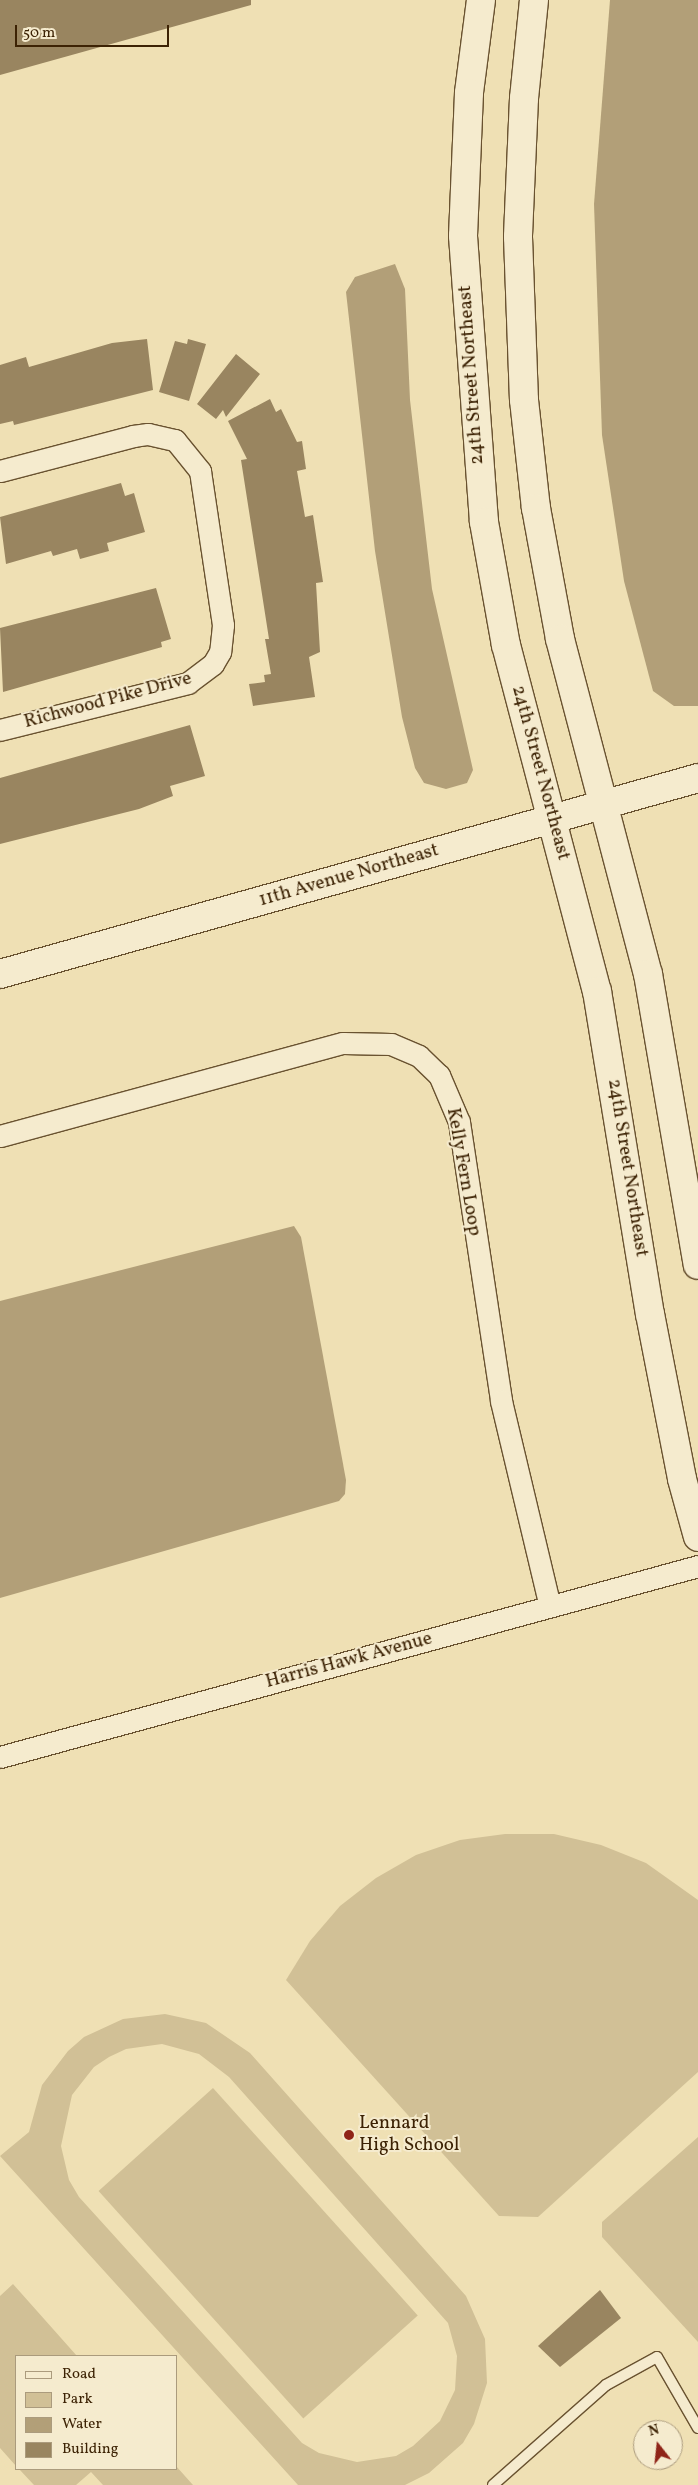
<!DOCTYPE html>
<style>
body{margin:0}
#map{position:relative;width:698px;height:2485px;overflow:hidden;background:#efe0b4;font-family:Vollkorn,serif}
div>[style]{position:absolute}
.green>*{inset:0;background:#d1c096;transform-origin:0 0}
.water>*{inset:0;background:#b29f78}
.building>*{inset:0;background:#998560}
.roads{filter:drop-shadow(1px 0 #695230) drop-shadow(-1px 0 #695230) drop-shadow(0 1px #695230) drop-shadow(0 -1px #695230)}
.lane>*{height:10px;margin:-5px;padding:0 5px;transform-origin:5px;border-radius:5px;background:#f5ebce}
.street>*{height:21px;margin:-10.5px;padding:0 10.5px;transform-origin:10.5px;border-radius:10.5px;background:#f5ebce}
.secondary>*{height:28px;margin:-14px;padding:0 14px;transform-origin:14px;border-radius:14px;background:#f5ebce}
.dots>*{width:14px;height:14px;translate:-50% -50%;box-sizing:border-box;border:2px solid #f5ebce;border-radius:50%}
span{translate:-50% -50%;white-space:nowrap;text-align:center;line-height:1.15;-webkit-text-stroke:4px #f5ebce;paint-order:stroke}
.street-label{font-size:19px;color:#3c2204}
.poi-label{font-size:19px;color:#3c2204}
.left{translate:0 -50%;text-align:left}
.legend{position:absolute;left:15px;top:2355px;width:162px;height:115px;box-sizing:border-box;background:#f5ebce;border:1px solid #ab9b7d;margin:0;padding:6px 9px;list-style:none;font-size:15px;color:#3c2204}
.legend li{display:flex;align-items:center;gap:10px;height:25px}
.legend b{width:25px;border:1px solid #ab9b7d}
.north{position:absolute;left:633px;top:2420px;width:50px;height:50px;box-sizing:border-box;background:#f5ebce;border:1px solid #ab9b7d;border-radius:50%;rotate:344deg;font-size:14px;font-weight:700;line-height:20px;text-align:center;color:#3c2204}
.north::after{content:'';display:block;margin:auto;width:18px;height:22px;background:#8f2418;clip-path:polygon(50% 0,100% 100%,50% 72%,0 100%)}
.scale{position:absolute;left:15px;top:25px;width:154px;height:22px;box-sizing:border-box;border:2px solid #3c2204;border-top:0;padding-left:6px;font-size:15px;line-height:18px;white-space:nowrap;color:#3c2204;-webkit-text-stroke:4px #f5ebce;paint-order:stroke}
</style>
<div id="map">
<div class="green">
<i style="clip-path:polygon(505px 1834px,554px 1834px,601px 1845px,646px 1863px,698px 1900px,698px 2072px,538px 2217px,499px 2216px,286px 1980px,310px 1941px,340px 1906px,376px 1878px,416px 1855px,460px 1840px)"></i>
<i style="clip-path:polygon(evenodd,165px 2014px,206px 2023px,250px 2053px,466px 2296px,485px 2339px,487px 2383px,474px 2424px,463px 2443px,429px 2473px,405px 2485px,298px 2485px,0 2156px,29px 2132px,42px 2085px,68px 2051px,84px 2037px,123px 2019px,165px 2014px,162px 2044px,199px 2054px,229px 2077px,448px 2323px,457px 2356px,455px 2390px,440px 2421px,413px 2446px,396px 2456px,357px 2462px,319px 2453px,302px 2443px,79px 2197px,69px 2180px,61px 2146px,72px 2095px,94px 2067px,109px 2057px,126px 2049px,162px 2044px)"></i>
<i style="left:213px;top:2088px;width:306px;height:154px;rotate:48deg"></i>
<i style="clip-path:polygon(698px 2137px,698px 2342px,602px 2237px,602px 2222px)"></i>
<i style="clip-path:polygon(13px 2284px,77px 2356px,16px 2356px,16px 2466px,0 2448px,0 2296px)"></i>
<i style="clip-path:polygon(176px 2466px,193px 2485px,103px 2485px,91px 2472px,76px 2485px,34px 2485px,19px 2469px)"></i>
</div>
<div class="water">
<i style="clip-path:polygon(610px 0,698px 0,698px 706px,674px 706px,653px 691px,624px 581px,602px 435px,594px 204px)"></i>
<i style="clip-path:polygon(395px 264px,405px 289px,410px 400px,432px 589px,473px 770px,467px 783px,446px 789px,424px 783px,415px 768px,402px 717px,375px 551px,346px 292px,355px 277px)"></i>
<i style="clip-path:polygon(294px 1226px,301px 1237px,346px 1480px,345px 1494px,339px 1501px,0 1598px,0 1301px)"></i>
</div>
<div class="building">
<i style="clip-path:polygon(0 0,251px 0,251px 5px,0 75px)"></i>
<i style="clip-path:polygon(147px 339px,153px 390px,14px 425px,13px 421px,0 424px,0 365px,26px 357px,29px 367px,112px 343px)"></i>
<i style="clip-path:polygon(188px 339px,206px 344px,189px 401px,159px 392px,175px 341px,187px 344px)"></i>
<i style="clip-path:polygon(236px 354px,260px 374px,226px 417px,223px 410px,216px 419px,197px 404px)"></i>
<i style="clip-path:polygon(270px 399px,276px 412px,281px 409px,297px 442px,302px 441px,306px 469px,297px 471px,305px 517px,313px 515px,323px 582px,316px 583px,320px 652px,309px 657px,315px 697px,253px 706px,249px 684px,265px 682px,264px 675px,271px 674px,265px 639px,269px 639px,241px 460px,247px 459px,228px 421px)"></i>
<i style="clip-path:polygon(121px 483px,125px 496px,134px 493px,145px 532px,107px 543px,109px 551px,80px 559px,77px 549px,53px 556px,51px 551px,6px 564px,0 517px)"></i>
<i style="clip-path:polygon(156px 588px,171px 639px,161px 642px,162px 647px,3px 692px,0 628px)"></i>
<i style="clip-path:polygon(190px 725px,205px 776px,170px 786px,173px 796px,139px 809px,0 844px,0 778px)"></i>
<i style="clip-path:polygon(600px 2290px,621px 2318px,560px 2367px,538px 2346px)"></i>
</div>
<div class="roads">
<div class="lane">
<i style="left:493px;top:2485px;width:151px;rotate:-41.5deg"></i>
<i style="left:606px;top:2385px;width:58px;rotate:-28.8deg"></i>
<i style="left:657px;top:2357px;width:82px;rotate:60deg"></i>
</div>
<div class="street">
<i style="left:0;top:471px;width:138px;rotate:-14.7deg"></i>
<i style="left:133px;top:436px;width:15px;rotate:-8deg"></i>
<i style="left:148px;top:434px;width:28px;rotate:13deg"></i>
<i style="left:175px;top:440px;width:40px;rotate:51deg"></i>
<i style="left:200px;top:471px;width:156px;rotate:81.5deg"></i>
<i style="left:223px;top:625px;width:27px;rotate:96deg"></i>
<i style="left:220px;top:652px;width:14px;rotate:120deg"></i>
<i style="left:213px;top:664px;width:31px;rotate:143deg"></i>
<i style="left:188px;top:683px;width:194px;rotate:166deg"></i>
<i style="left:0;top:1136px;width:355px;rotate:-15.2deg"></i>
<i style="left:343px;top:1043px;width:48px;rotate:1.2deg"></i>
<i style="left:391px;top:1044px;width:30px;rotate:23deg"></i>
<i style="left:419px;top:1056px;width:28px;rotate:44deg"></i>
<i style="left:439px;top:1075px;width:51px;rotate:66.9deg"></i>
<i style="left:459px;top:1122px;width:282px;rotate:81.4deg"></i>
<i style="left:501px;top:1401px;width:211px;rotate:76.6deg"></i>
<i style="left:0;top:1757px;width:724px;rotate:-15.3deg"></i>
</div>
<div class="secondary">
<i style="left:481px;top:0;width:94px;rotate:97.4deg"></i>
<i style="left:469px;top:93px;width:143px;rotate:92.4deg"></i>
<i style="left:463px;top:236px;width:287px;rotate:85.8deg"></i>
<i style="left:484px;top:522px;width:125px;rotate:79.9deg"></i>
<i style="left:506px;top:645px;width:358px;rotate:75.3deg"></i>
<i style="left:597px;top:991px;width:327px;rotate:80.7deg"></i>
<i style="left:650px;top:1314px;width:168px;rotate:79deg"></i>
<i style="left:682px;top:1479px;width:60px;rotate:74.6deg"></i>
<i style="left:534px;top:0;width:99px;rotate:95.8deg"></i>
<i style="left:524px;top:98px;width:139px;rotate:92.5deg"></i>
<i style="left:518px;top:237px;width:163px;rotate:87.9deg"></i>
<i style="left:524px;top:400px;width:109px;rotate:83.7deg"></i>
<i style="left:536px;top:508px;width:133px;rotate:79.6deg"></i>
<i style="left:560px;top:639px;width:346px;rotate:75.3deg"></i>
<i style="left:648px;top:974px;width:295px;rotate:80.3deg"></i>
<i style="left:0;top:974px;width:725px;rotate:-15.68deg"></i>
</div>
</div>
<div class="dots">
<i style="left:349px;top:2135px;background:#8f2418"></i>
</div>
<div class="street-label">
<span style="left:472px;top:375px;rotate:-94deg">24th Street Northeast</span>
<span style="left:108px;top:701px;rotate:-15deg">Richwood Pike Drive</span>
<span style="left:540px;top:773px;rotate:75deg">24th Street Northeast</span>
<span style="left:349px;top:876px;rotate:-16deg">11th Avenue Northeast</span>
<span style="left:627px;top:1168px;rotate:81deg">24th Street Northeast</span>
<span style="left:463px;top:1172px;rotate:80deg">Kelly Fern Loop</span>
<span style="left:349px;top:1661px;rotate:-15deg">Harris Hawk Avenue</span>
</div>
<div class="poi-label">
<span class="left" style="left:359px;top:2135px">Lennard<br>High School</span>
</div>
<ul class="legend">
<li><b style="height:6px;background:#f5ebce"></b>Road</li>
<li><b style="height:14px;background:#d1c096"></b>Park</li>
<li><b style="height:14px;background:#b29f78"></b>Water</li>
<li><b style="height:14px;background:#998560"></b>Building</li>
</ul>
<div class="north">N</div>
<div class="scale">50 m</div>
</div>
